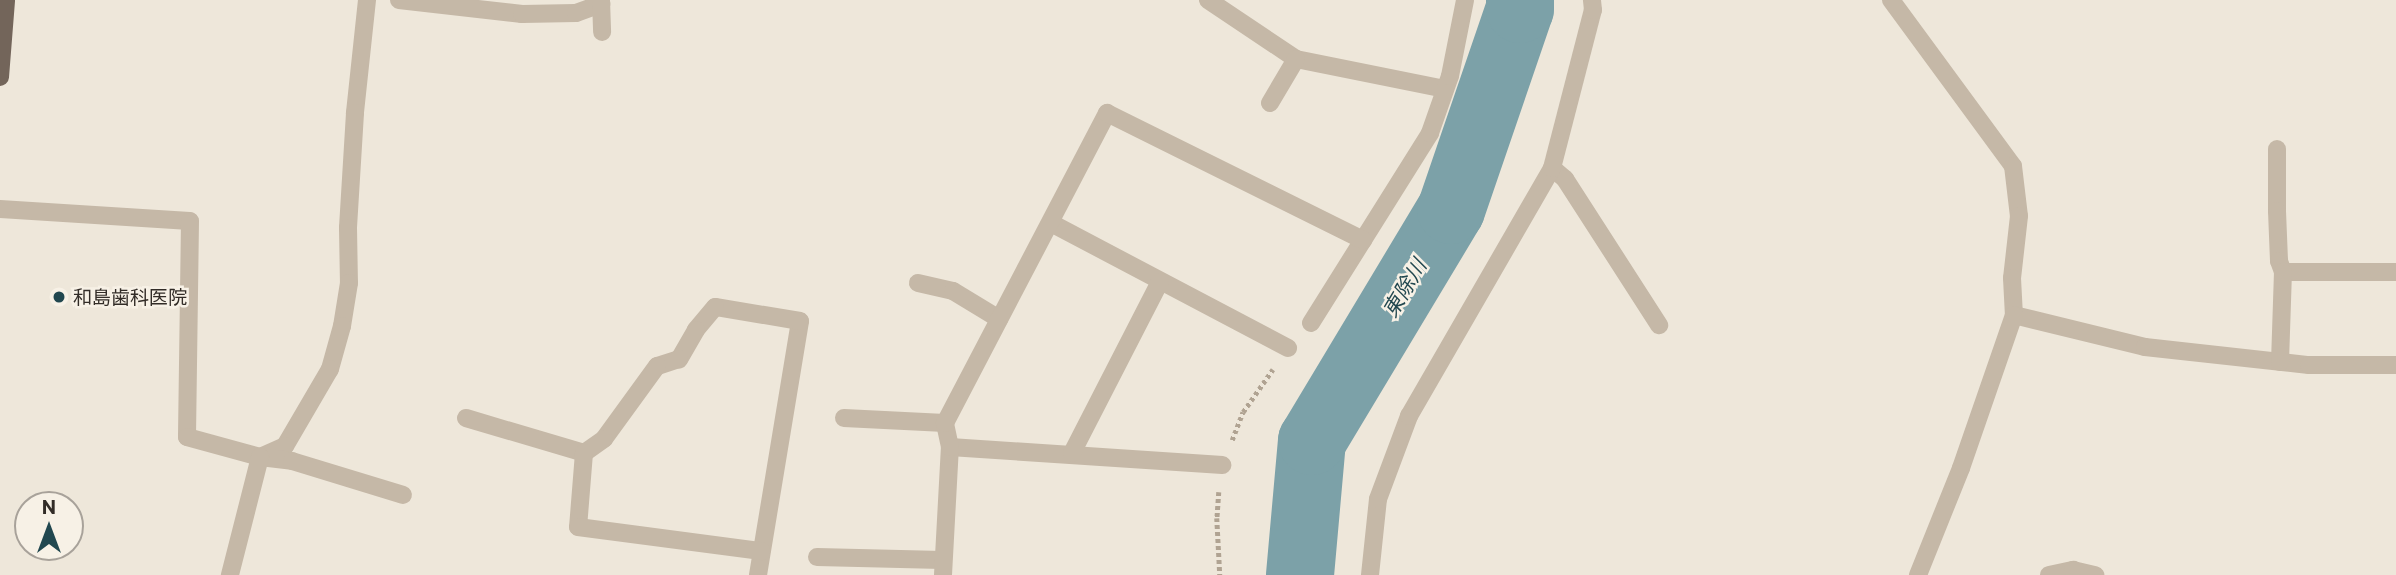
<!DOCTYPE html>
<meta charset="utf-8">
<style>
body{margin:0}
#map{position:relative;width:2396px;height:575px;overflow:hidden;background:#eee7da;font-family:Commissioner,"Noto Sans JP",sans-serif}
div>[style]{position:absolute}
.river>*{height:68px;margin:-34px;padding:0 34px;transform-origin:34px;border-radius:34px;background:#7ca1a8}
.path>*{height:4.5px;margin-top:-2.25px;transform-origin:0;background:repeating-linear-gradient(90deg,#b0a392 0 3.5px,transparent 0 7px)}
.minor>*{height:18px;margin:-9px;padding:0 9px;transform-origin:9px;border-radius:9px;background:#c5b8a7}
.major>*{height:18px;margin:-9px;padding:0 9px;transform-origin:9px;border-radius:9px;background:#73655a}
.dots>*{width:19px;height:19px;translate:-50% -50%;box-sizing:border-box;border:4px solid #f7f1e6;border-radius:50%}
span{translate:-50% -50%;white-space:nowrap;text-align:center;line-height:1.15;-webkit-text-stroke:5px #f7f1e6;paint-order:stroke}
.poi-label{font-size:19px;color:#322c27}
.left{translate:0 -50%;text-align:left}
.water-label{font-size:21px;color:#21474f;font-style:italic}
.north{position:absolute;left:14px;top:491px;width:70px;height:70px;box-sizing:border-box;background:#f7f1e6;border:2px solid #a8a29a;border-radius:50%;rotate:0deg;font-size:19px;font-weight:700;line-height:28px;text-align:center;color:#322c27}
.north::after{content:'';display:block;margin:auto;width:24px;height:32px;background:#21474f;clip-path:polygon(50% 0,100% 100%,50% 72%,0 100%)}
</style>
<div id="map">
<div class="river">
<i style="left:1300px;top:575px;width:135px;rotate:-84.9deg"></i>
<i style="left:1312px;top:441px;width:270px;rotate:-59deg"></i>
<i style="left:1451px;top:210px;width:213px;rotate:-71.1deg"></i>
<i style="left:1520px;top:9px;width:9px;rotate:-90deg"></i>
</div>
<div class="path">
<i style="left:1232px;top:440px;width:30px;rotate:-69deg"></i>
<i style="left:1243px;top:412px;width:52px;rotate:-55.1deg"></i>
<i style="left:1219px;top:492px;width:26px;rotate:94deg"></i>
<i style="left:1217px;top:518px;width:57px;rotate:87deg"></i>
</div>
<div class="minor">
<i style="left:367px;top:0;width:114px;rotate:96.1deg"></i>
<i style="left:355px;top:113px;width:115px;rotate:93.5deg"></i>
<i style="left:348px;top:228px;width:55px;rotate:89deg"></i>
<i style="left:349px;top:283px;width:44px;rotate:99.2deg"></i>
<i style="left:342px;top:326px;width:45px;rotate:105.6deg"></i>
<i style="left:330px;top:369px;width:89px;rotate:120.3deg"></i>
<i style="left:285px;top:446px;width:27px;rotate:156deg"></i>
<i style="left:260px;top:457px;width:32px;rotate:7deg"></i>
<i style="left:292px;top:461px;width:116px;rotate:17deg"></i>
<i style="left:399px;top:0;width:124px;rotate:6.5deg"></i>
<i style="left:522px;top:14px;width:54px;rotate:-1.1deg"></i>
<i style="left:576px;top:13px;width:27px;rotate:-20deg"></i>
<i style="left:601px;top:0;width:32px;rotate:88deg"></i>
<i style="left:1208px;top:0;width:106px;rotate:33.8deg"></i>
<i style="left:1296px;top:59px;width:152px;rotate:11.4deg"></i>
<i style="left:1891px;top:0;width:206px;rotate:53.7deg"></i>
<i style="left:2013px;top:166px;width:50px;rotate:83.2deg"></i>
<i style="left:2019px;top:216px;width:62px;rotate:96.4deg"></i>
<i style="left:2012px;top:278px;width:37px;rotate:87deg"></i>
<i style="left:2014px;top:315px;width:135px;rotate:13.7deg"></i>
<i style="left:2145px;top:347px;width:165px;rotate:6.3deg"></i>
<i style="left:2309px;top:365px;width:87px"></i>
<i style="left:1270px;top:103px;width:51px;rotate:-59.4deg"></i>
<i style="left:2277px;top:149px;width:62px;rotate:90deg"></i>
<i style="left:2277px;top:211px;width:50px;rotate:87.7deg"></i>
<i style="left:2279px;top:261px;width:12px;rotate:70deg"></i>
<i style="left:2283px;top:272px;width:113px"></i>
<i style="left:1552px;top:168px;width:17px;rotate:40deg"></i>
<i style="left:1565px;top:179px;width:174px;rotate:57.2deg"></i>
<i style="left:0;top:209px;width:190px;rotate:3.6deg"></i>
<i style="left:190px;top:221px;width:216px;rotate:90.8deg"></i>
<i style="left:187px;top:437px;width:76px;rotate:15.3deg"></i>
<i style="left:260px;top:457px;width:122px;rotate:104.3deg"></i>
<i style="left:1051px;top:223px;width:268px;rotate:27.8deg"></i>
<i style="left:918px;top:283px;width:36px;rotate:13deg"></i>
<i style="left:953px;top:291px;width:54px;rotate:31.3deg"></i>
<i style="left:1311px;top:323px;width:224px;rotate:-57.9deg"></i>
<i style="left:1430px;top:133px;width:60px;rotate:-70.7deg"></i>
<i style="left:1450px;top:76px;width:77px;rotate:-78.8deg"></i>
<i style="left:2280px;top:362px;width:90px;rotate:-88.1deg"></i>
<i style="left:466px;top:418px;width:123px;rotate:16.5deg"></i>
<i style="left:844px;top:418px;width:101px;rotate:2.8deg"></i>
<i style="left:950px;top:447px;width:273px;rotate:3.8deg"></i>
<i style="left:1072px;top:453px;width:192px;rotate:-62.8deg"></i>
<i style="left:817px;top:557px;width:125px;rotate:1.4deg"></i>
<i style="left:758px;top:575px;width:257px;rotate:-80.6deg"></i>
<i style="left:800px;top:321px;width:86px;rotate:-170.6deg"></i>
<i style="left:715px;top:307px;width:30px;rotate:130deg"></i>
<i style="left:696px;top:330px;width:34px;rotate:120deg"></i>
<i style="left:679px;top:359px;width:23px;rotate:162deg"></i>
<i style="left:657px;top:366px;width:90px;rotate:126deg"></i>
<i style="left:604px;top:439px;width:24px;rotate:145deg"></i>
<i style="left:584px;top:453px;width:74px;rotate:94.6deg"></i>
<i style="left:578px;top:527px;width:185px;rotate:7.5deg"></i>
<i style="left:943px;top:575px;width:128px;rotate:-86.9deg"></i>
<i style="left:950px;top:447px;width:25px;rotate:-102deg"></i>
<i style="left:945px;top:423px;width:350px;rotate:-62.4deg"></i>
<i style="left:1107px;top:113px;width:286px;rotate:26.4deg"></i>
<i style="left:1370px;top:575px;width:76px;rotate:-84deg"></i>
<i style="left:1378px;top:499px;width:89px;rotate:-69.5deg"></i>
<i style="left:1409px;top:416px;width:286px;rotate:-60deg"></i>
<i style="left:1552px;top:168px;width:163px;rotate:-75.5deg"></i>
<i style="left:1593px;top:10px;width:10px;rotate:-96deg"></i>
<i style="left:1918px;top:575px;width:115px;rotate:-68.1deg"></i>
<i style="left:1961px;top:468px;width:162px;rotate:-70.9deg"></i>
<i style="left:2049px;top:575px;width:25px;rotate:-12deg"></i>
<i style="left:2073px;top:570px;width:23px;rotate:13deg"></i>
</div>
<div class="major">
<i style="left:0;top:77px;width:77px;rotate:-85.5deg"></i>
</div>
<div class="dots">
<i style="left:59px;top:297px;background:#21474f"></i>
</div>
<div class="poi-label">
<span class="left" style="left:73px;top:297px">和島歯科医院</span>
</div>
<div class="water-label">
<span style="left:1404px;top:288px;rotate:-59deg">東除川</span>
</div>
<div class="north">N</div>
</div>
